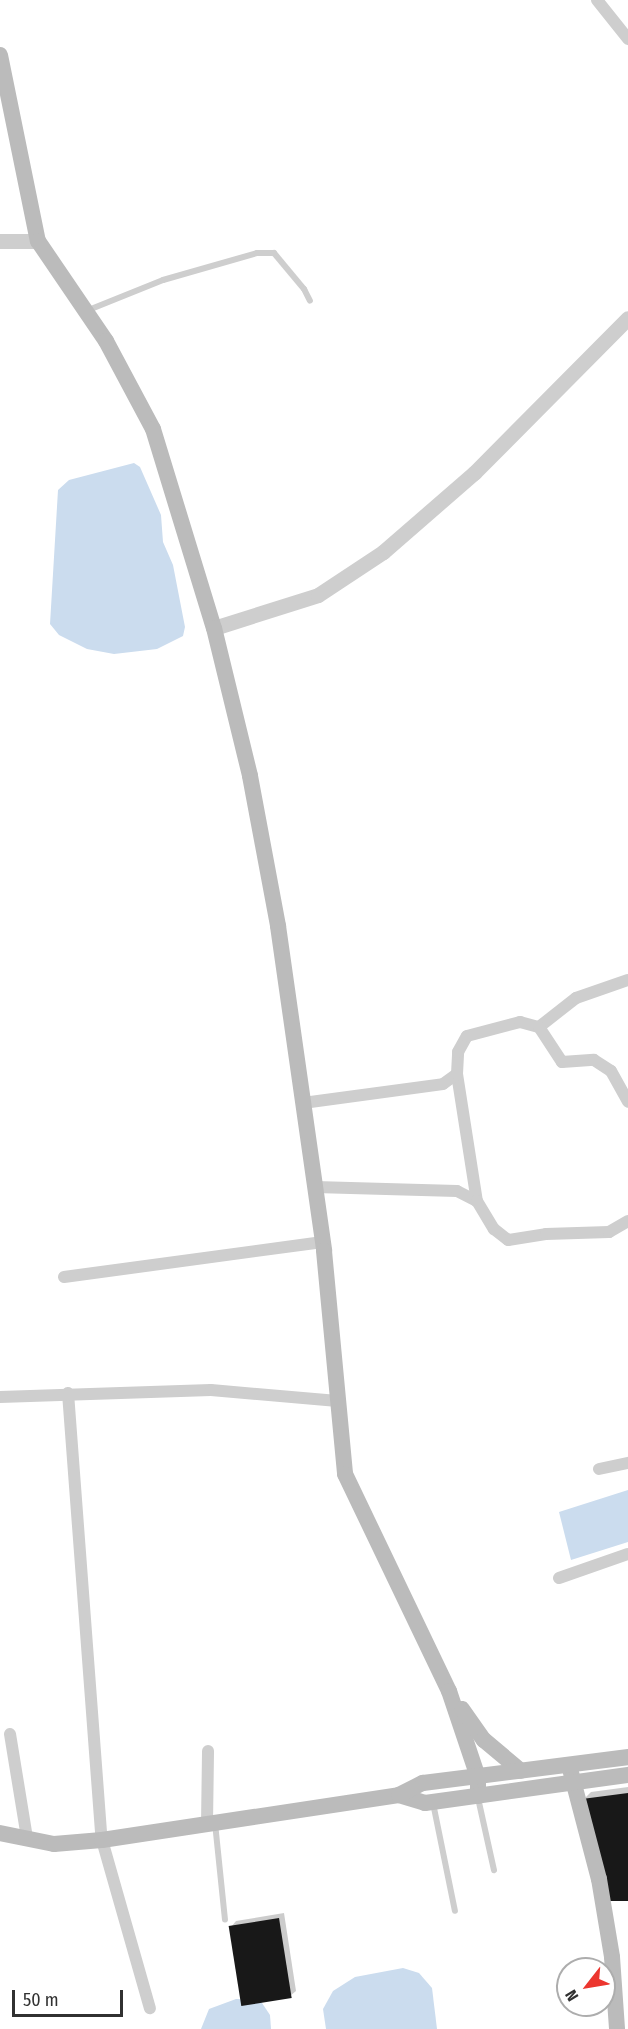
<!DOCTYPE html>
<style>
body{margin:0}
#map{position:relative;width:628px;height:2029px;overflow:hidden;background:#fff;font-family:"Fira Sans Condensed",sans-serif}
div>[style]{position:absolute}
.water>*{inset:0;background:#cbdcee}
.shadow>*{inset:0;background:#0003}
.building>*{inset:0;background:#181818;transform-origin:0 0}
.service>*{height:6px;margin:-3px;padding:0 3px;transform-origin:3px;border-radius:3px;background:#cecece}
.minor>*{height:12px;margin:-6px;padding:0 6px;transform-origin:6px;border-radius:6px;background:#cecece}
.tertiary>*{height:15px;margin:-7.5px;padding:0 7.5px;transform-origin:7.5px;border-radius:7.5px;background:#cecece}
.secondary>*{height:16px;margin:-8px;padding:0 8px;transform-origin:8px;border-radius:8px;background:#bbb}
span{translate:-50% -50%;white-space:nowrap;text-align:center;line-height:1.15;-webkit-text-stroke:6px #fff;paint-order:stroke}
.north{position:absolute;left:556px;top:1957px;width:60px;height:60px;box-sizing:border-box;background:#fff;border:2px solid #adadad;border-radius:50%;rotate:239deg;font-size:16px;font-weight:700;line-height:24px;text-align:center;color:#313131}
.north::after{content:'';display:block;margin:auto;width:21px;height:27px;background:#ec362f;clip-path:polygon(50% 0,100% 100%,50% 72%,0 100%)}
.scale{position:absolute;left:12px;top:1990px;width:111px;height:27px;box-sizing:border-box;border:3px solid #313131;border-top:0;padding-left:8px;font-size:18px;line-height:21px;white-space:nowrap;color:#313131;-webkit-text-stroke:4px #fff;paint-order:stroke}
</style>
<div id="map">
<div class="water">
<i style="clip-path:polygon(134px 463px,140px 467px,161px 515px,163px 542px,173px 565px,185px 627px,183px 636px,157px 649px,114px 654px,87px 649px,59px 635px,50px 624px,58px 490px,69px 480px)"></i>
<i style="clip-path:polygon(628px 1490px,628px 1542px,571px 1560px,559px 1512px)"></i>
<i style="clip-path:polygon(403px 1968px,419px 1973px,432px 1988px,437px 2029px,326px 2029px,323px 2009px,333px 1991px,355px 1977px)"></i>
<i style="clip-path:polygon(236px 1999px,260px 2000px,270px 2015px,271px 2029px,201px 2029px,209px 2009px)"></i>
</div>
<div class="shadow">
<i style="clip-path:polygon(628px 1787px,628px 1900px,584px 1799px,591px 1792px)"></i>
<i style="clip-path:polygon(284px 1913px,296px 1991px,290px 1996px,231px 1927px,236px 1921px)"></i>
</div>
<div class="building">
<i style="clip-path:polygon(628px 1793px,628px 1901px,607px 1901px,582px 1799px)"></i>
<i style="left:279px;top:1918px;width:81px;height:51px;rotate:81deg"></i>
</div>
<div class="service">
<i style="left:86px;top:311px;width:83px;rotate:-21.9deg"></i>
<i style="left:163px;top:280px;width:98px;rotate:-16deg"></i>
<i style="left:257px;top:253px;width:17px"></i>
<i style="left:274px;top:253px;width:47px;rotate:50.2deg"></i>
<i style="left:304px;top:289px;width:13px;rotate:63deg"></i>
<i style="left:478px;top:1798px;width:74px;rotate:77.5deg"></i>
<i style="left:433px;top:1803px;width:110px;rotate:78.5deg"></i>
<i style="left:215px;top:1823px;width:97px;rotate:84.1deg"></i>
</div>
<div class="minor">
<i style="left:597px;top:0;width:50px;rotate:51.5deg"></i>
<i style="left:539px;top:1027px;width:47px;rotate:-38.1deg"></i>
<i style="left:576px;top:998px;width:55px;rotate:-19.1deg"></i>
<i style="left:457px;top:1074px;width:129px;rotate:81.1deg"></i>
<i style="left:303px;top:1103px;width:141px;rotate:-7.7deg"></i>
<i style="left:443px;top:1084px;width:17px;rotate:-36deg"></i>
<i style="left:457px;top:1074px;width:22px;rotate:-87deg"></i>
<i style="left:458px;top:1052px;width:18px;rotate:-61deg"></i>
<i style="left:467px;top:1036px;width:55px;rotate:-14.8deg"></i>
<i style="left:520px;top:1022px;width:20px;rotate:15deg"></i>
<i style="left:539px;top:1027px;width:42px;rotate:56.7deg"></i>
<i style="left:562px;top:1062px;width:32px;rotate:-4deg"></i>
<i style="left:594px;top:1060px;width:20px;rotate:33deg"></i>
<i style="left:611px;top:1071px;width:35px;rotate:61deg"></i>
<i style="left:315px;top:1187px;width:142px;rotate:1.6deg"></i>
<i style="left:457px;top:1191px;width:22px;rotate:27deg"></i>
<i style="left:477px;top:1201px;width:33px;rotate:59deg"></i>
<i style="left:494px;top:1229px;width:18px;rotate:38deg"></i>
<i style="left:508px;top:1240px;width:38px;rotate:-9deg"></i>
<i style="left:546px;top:1234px;width:63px;rotate:-1.8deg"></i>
<i style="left:609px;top:1232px;width:22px;rotate:-30deg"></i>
<i style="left:64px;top:1277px;width:261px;rotate:-7.7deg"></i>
<i style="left:68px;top:1393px;width:448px;rotate:85.7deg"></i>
<i style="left:102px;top:1840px;width:175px;rotate:74.1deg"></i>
<i style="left:0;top:1397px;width:211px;rotate:-1.9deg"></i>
<i style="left:211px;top:1390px;width:127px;rotate:5deg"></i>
<i style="left:599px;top:1469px;width:30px;rotate:-12deg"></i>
<i style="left:559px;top:1578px;width:73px;rotate:-19.2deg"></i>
<i style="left:10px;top:1734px;width:105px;rotate:80.7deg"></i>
<i style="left:207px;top:1824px;width:73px;rotate:-89.2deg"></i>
</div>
<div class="tertiary">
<i style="left:0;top:241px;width:38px"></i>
<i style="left:214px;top:628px;width:109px;rotate:-17.6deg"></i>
<i style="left:318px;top:595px;width:78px;rotate:-33.5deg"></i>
<i style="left:383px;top:552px;width:121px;rotate:-41deg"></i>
<i style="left:474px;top:473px;width:218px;rotate:-45.2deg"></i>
</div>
<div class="secondary">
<i style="left:0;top:55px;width:190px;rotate:78.5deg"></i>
<i style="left:38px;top:241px;width:121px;rotate:55.8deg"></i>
<i style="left:106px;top:341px;width:100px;rotate:61.9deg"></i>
<i style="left:153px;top:429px;width:208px;rotate:73deg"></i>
<i style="left:214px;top:628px;width:152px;rotate:76.3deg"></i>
<i style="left:250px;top:776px;width:153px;rotate:79.4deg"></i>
<i style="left:278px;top:926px;width:328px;rotate:81.9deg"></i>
<i style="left:324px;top:1251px;width:224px;rotate:84.6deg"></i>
<i style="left:345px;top:1474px;width:241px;rotate:64.4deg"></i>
<i style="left:449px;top:1691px;width:91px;rotate:71.4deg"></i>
<i style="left:478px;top:1777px;width:19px;rotate:90deg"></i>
<i style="left:462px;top:1709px;width:38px;rotate:55deg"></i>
<i style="left:484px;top:1740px;width:48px;rotate:40deg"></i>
<i style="left:569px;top:1765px;width:118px;rotate:75.3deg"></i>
<i style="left:599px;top:1879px;width:79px;rotate:80.5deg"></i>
<i style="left:612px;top:1957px;width:72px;rotate:86deg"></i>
<i style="left:399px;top:1795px;width:27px;rotate:17deg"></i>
<i style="left:425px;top:1803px;width:205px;rotate:-7.9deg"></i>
<i style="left:0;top:1833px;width:55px;rotate:11.5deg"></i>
<i style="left:54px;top:1844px;width:48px;rotate:-4.8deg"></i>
<i style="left:102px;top:1840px;width:300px;rotate:-8.6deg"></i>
<i style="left:399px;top:1795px;width:27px;rotate:-27deg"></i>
<i style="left:423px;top:1783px;width:207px;rotate:-7.2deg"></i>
</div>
<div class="north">N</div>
<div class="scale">50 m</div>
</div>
